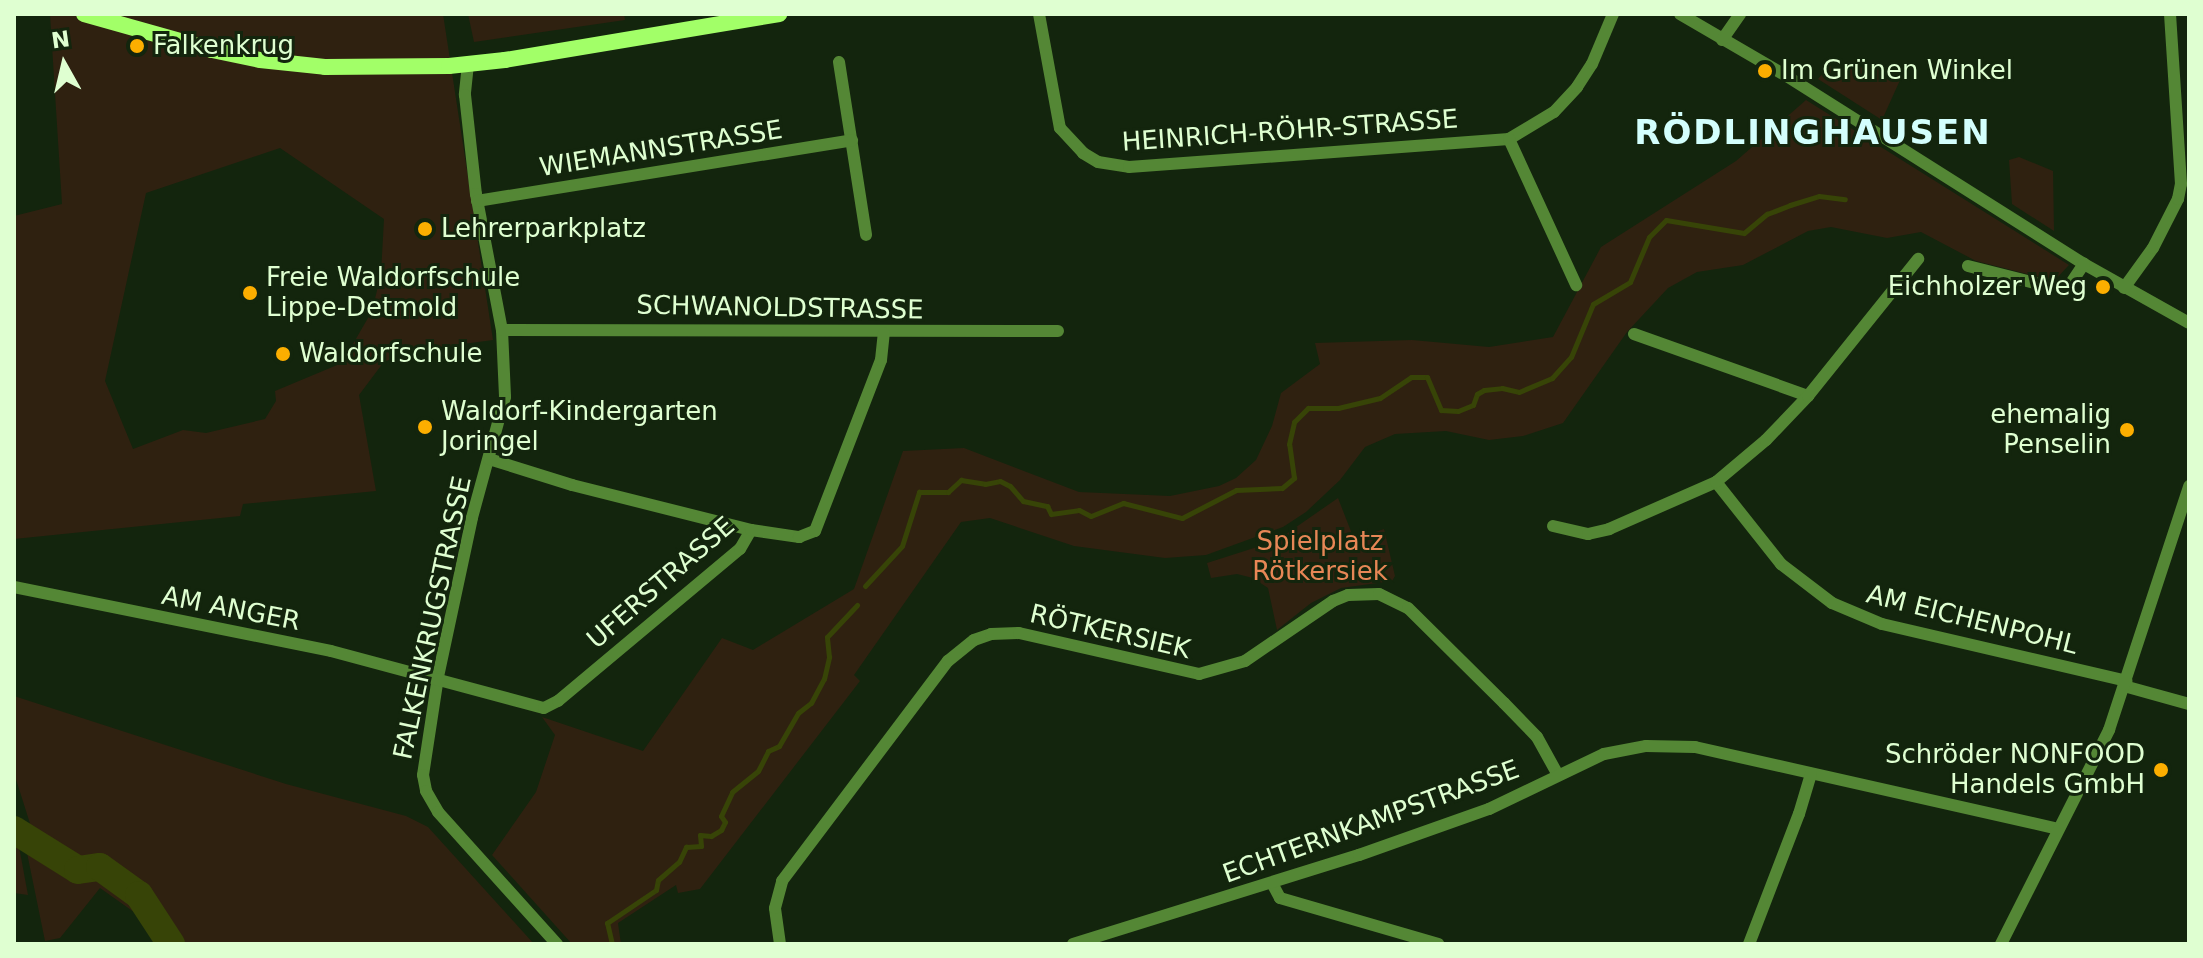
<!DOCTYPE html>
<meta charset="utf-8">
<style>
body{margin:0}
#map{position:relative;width:2203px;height:958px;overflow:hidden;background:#13250d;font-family:"DejaVu Sans",sans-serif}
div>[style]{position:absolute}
.green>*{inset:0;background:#2f2110}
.stream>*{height:5px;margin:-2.5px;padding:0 2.5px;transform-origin:2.5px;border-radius:2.5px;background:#374407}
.river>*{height:28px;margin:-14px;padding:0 14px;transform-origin:14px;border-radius:14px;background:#374407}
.street>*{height:12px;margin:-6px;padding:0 6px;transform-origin:6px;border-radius:6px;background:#548735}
.secondary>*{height:16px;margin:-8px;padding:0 8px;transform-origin:8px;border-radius:8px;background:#a2ff68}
.dots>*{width:22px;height:22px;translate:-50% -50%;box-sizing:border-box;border:4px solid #13250d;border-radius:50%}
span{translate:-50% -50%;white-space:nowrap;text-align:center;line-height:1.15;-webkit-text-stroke:6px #13250d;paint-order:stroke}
.poi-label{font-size:26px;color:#dfffd1}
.left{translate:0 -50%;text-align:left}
.right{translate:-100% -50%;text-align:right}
.street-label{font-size:26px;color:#dfffd1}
.park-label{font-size:26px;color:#e78756}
.district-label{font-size:34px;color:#d3fffd;font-weight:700;letter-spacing:2px}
.frame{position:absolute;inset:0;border:16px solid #dfffd1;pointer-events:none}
.north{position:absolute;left:24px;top:24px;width:80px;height:80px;-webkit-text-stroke:6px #13250d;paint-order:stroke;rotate:352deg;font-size:22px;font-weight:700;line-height:32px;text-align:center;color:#dfffd1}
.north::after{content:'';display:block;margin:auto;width:28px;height:36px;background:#dfffd1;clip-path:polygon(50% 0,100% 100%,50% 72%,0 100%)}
</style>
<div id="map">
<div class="green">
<i style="clip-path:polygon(evenodd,50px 14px,443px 14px,493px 340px,403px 352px,383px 363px,359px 395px,376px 491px,243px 504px,240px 516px,14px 539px,14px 216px,62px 204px,50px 14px,280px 148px,384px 219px,381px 274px,372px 311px,342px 363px,275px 391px,276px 401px,265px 419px,206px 433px,183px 430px,133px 449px,105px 381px,146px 193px,280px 148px)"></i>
<i style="clip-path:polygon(468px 14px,624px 14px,625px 20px,474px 42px)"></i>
<i style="clip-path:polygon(1829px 66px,1905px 69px,1882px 120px,1818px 79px)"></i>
<i style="clip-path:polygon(1806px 100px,2069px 265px,2054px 281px,1976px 261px,1921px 232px,1887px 238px,1831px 227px,1808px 231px,1743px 265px,1697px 272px,1668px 288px,1627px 332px,1563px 423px,1523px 436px,1489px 440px,1446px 431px,1395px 434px,1365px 447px,1340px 480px,1306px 512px,1283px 527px,1206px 555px,1165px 558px,1074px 546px,990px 518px,961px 522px,854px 675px,860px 681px,700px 889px,678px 893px,676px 885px,618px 923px,621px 944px,572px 944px,492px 855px,536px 792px,555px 735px,542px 717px,643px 751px,722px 638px,753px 650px,854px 589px,903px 451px,964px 448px,1079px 492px,1170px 496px,1219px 486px,1236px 478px,1256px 460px,1272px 426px,1281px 393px,1320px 364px,1315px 343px,1412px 340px,1489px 347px,1553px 337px,1601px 247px,1736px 161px)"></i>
<i style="clip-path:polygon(2019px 157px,2053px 171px,2054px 231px,2012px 204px,2009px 160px)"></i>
<i style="clip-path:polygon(1338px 498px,1354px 539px,1384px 529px,1395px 576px,1392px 581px,1341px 588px,1311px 603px,1277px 630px,1268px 588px,1253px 578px,1237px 574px,1211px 578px,1207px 563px,1276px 541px)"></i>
<i style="clip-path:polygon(14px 696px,286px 784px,406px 816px,428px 827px,534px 944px,158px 944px,148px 922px,100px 888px,60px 938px,45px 941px,25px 843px,82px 884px,66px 859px,33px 833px,14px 773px)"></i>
<i style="clip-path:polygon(14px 833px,20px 852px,28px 895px,14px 893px)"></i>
</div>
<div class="stream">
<i style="left:865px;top:586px;width:54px;rotate:-47.2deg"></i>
<i style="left:902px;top:546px;width:57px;rotate:-72.5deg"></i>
<i style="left:919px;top:492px;width:29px"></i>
<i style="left:948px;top:492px;width:18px;rotate:-43deg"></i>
<i style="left:961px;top:480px;width:24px;rotate:9deg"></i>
<i style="left:985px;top:484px;width:15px;rotate:-11deg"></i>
<i style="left:1000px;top:481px;width:11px;rotate:27deg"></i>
<i style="left:1010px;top:486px;width:20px;rotate:49deg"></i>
<i style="left:1023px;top:501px;width:25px;rotate:12deg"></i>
<i style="left:1047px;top:506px;width:9px;rotate:63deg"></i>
<i style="left:1051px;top:514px;width:28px;rotate:-8deg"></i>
<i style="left:1079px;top:510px;width:13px;rotate:27deg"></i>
<i style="left:1091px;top:516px;width:35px;rotate:-22deg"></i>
<i style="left:1123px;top:503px;width:61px;rotate:14.3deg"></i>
<i style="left:1182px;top:518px;width:61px;rotate:-27.4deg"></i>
<i style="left:1236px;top:490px;width:46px;rotate:-2.5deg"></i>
<i style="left:1282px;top:488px;width:16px;rotate:-40deg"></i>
<i style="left:1294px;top:478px;width:34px;rotate:-98deg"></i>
<i style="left:1289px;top:444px;width:23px;rotate:-77deg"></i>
<i style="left:1294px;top:422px;width:20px;rotate:-45deg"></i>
<i style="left:1308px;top:408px;width:30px"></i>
<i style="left:1338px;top:408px;width:43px;rotate:-13.4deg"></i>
<i style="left:1380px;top:398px;width:37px;rotate:-34deg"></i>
<i style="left:1411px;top:377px;width:16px"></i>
<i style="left:1427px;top:377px;width:36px;rotate:67deg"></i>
<i style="left:1441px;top:410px;width:17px;rotate:3deg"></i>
<i style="left:1458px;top:411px;width:16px;rotate:-22deg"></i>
<i style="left:1473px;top:405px;width:12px;rotate:-70deg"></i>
<i style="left:1477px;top:394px;width:8px;rotate:-30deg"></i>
<i style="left:1484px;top:390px;width:18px;rotate:-6deg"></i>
<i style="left:1502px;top:388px;width:17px;rotate:13deg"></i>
<i style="left:1519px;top:392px;width:36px;rotate:-23deg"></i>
<i style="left:1552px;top:378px;width:28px;rotate:-48deg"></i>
<i style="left:1571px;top:357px;width:57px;rotate:-67.5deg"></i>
<i style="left:1593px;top:304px;width:43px;rotate:-30.7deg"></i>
<i style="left:1630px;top:282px;width:49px;rotate:-67.1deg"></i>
<i style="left:1649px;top:237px;width:24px;rotate:-45deg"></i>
<i style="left:1666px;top:220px;width:79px;rotate:9.5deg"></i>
<i style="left:1744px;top:233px;width:30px;rotate:-40deg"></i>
<i style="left:1767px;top:214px;width:25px;rotate:-21deg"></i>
<i style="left:1790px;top:205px;width:30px;rotate:-17deg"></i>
<i style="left:1819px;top:196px;width:26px;rotate:7deg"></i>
<i style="left:612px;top:944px;width:22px;rotate:-103deg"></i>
<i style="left:607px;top:923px;width:59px;rotate:-34deg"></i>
<i style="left:656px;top:890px;width:10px;rotate:-79deg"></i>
<i style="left:658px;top:880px;width:28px;rotate:-41deg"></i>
<i style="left:679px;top:862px;width:17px;rotate:-65deg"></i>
<i style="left:686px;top:847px;width:15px;rotate:-4deg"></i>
<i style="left:701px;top:846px;width:11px;rotate:-95deg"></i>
<i style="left:700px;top:835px;width:11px;rotate:5deg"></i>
<i style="left:711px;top:836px;width:12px;rotate:-31deg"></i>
<i style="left:721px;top:830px;width:9px;rotate:-63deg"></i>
<i style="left:725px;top:822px;width:7px;rotate:-124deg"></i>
<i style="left:721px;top:816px;width:26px;rotate:-65deg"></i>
<i style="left:732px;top:792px;width:33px;rotate:-39deg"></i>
<i style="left:758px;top:771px;width:22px;rotate:-63deg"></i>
<i style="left:768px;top:751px;width:12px;rotate:-24deg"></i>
<i style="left:779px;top:746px;width:38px;rotate:-60deg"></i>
<i style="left:798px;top:713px;width:16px;rotate:-38deg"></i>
<i style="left:811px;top:703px;width:27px;rotate:-62deg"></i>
<i style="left:824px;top:679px;width:23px;rotate:-77deg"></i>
<i style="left:829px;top:657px;width:20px;rotate:-96deg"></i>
<i style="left:827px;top:637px;width:44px;rotate:-46.8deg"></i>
</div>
<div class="river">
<i style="left:14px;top:830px;width:75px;rotate:32deg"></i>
<i style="left:78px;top:870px;width:22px;rotate:-8deg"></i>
<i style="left:100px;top:867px;width:48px;rotate:35.7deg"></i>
<i style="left:139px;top:895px;width:59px;rotate:56.9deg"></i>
</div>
<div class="street">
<i style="left:1039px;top:14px;width:116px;rotate:79.6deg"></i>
<i style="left:1060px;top:128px;width:34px;rotate:47deg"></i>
<i style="left:1083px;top:153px;width:17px;rotate:31deg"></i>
<i style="left:1098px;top:162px;width:31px;rotate:9deg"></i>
<i style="left:1129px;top:167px;width:381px;rotate:-4.2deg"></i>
<i style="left:1509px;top:139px;width:52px;rotate:-31deg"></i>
<i style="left:1554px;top:112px;width:34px;rotate:-47deg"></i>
<i style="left:1577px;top:87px;width:27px;rotate:-57deg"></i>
<i style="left:1592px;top:64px;width:54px;rotate:-67.2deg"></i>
<i style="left:1680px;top:14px;width:121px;rotate:30.2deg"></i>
<i style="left:1785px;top:75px;width:354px;rotate:32.3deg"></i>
<i style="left:2084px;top:264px;width:120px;rotate:29.3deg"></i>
<i style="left:1722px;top:40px;width:32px;rotate:-55deg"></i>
<i style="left:839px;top:62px;width:175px;rotate:81.1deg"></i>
<i style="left:468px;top:64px;width:31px;rotate:96deg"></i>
<i style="left:465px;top:95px;width:100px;rotate:83.7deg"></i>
<i style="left:476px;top:194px;width:138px;rotate:79.2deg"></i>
<i style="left:502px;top:330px;width:67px;rotate:87.4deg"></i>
<i style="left:505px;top:397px;width:125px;rotate:105.3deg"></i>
<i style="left:472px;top:518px;width:163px;rotate:102.1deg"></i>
<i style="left:438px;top:677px;width:99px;rotate:98.7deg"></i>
<i style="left:423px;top:775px;width:16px;rotate:79deg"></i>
<i style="left:426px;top:791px;width:24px;rotate:60deg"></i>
<i style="left:438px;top:812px;width:178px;rotate:48deg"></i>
<i style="left:1509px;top:139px;width:161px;rotate:65.3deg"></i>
<i style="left:477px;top:201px;width:380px;rotate:-9.2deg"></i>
<i style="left:1968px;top:266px;width:73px;rotate:14.2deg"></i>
<i style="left:2039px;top:284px;width:30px;rotate:4deg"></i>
<i style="left:2069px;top:286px;width:27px;rotate:-56deg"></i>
<i style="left:2124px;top:288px;width:49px;rotate:-54.1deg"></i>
<i style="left:2153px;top:248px;width:55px;rotate:-63deg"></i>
<i style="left:2178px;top:199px;width:15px;rotate:-79deg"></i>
<i style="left:2181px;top:184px;width:170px;rotate:-93.7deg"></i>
<i style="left:502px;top:330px;width:556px;rotate:0.1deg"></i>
<i style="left:1634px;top:334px;width:185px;rotate:19.6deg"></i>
<i style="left:489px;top:459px;width:87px;rotate:17.4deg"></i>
<i style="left:572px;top:485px;width:185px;rotate:14.1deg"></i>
<i style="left:1716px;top:482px;width:105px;rotate:51.6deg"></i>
<i style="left:1781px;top:564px;width:64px;rotate:37.4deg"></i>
<i style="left:1832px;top:603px;width:54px;rotate:22.8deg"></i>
<i style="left:1882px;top:624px;width:251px;rotate:13.1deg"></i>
<i style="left:1553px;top:526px;width:36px;rotate:13deg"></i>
<i style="left:1588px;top:534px;width:22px;rotate:-13deg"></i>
<i style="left:1609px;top:529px;width:117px;rotate:-23.7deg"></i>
<i style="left:1716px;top:482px;width:65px;rotate:-40deg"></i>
<i style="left:1766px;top:440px;width:61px;rotate:-46.3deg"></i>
<i style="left:1808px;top:396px;width:176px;rotate:-51.2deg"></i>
<i style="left:14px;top:587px;width:323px;rotate:11.4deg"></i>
<i style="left:331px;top:651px;width:220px;rotate:15deg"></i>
<i style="left:544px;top:708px;width:16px;rotate:-27deg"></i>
<i style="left:558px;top:701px;width:237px;rotate:-39.9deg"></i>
<i style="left:740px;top:549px;width:22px;rotate:-60deg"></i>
<i style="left:751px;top:530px;width:49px;rotate:8.3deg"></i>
<i style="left:799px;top:537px;width:17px;rotate:-21deg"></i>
<i style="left:815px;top:531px;width:183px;rotate:-68.9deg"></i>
<i style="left:881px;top:360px;width:27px;rotate:-84deg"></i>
<i style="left:2124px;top:686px;width:67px;rotate:15.5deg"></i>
<i style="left:1272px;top:883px;width:17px;rotate:62deg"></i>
<i style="left:1280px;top:898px;width:165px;rotate:16.2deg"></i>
<i style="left:780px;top:944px;width:36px;rotate:-98deg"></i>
<i style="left:775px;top:908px;width:28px;rotate:-75deg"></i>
<i style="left:782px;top:881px;width:276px;rotate:-53deg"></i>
<i style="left:948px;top:661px;width:33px;rotate:-39deg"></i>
<i style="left:974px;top:640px;width:18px;rotate:-19deg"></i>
<i style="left:991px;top:634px;width:28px;rotate:-2deg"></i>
<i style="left:1019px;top:633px;width:185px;rotate:12.8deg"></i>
<i style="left:1199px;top:674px;width:48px;rotate:-15.8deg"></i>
<i style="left:1245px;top:661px;width:107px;rotate:-34.3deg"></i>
<i style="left:1333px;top:601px;width:16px;rotate:-22deg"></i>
<i style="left:1348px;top:595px;width:31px;rotate:-2deg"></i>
<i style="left:1379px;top:594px;width:32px;rotate:26deg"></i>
<i style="left:1408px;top:608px;width:135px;rotate:44.7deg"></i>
<i style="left:1504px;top:703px;width:47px;rotate:45.9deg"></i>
<i style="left:1537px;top:737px;width:43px;rotate:61.1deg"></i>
<i style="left:1073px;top:944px;width:300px;rotate:-17.3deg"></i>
<i style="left:1359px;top:855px;width:138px;rotate:-19.5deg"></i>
<i style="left:1489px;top:809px;width:127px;rotate:-25.6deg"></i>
<i style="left:1604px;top:754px;width:43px;rotate:-10.8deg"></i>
<i style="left:1646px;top:746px;width:49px;rotate:1.2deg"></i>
<i style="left:1695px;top:747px;width:372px;rotate:12.7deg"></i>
<i style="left:1749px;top:944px;width:139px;rotate:-69deg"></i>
<i style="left:1799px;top:814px;width:42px;rotate:-73.3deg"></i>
<i style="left:2001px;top:944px;width:240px;rotate:-63.2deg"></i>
<i style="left:2109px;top:730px;width:257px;rotate:-71.8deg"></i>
</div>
<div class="secondary">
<i style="left:84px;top:14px;width:133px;rotate:15.7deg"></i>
<i style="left:212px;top:50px;width:49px;rotate:11.8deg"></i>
<i style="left:260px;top:60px;width:65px;rotate:6.1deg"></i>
<i style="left:325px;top:67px;width:124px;rotate:-0.5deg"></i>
<i style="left:449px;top:66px;width:56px;rotate:-6.1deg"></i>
<i style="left:505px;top:60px;width:278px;rotate:-9.5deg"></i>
</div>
<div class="dots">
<i style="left:137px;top:46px;background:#fcae00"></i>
<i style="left:1765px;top:71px;background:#fcae00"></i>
<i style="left:425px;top:229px;background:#fcae00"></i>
<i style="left:2103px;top:287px;background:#fcae00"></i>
<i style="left:250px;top:293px;background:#fcae00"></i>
<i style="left:283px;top:354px;background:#fcae00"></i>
<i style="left:425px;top:427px;background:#fcae00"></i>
<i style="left:2127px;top:430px;background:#fcae00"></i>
<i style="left:2161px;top:770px;background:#fcae00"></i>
</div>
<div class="poi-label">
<span class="left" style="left:153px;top:46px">Falkenkrug</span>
<span class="left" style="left:1781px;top:71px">Im Grünen Winkel</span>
<span class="left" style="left:441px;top:229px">Lehrerparkplatz</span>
<span class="left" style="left:266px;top:293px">Freie Waldorfschule<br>Lippe-Detmold</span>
<span class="right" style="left:2087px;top:287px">Eichholzer Weg</span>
<span class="left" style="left:299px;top:354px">Waldorfschule</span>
<span class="left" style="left:441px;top:427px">Waldorf-Kindergarten<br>Joringel</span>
<span class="right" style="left:2111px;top:430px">ehemalig<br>Penselin</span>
<span class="right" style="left:2145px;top:770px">Schröder NONFOOD<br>Handels GmbH</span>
</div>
<div class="street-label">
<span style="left:1290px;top:131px;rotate:-4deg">HEINRICH-RÖHR-STRASSE</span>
<span style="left:661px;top:149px;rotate:-9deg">WIEMANNSTRASSE</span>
<span style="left:780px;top:308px;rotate:1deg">SCHWANOLDSTRASSE</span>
<span style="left:661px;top:583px;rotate:-41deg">UFERSTRASSE</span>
<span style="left:231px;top:609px;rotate:11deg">AM ANGER</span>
<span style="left:433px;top:618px;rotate:-78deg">FALKENKRUGSTRASSE</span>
<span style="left:1972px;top:620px;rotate:14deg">AM EICHENPOHL</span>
<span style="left:1110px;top:632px;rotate:13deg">RÖTKERSIEK</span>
<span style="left:1371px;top:822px;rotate:-20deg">ECHTERNKAMPSTRASSE</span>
</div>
<div class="park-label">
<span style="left:1320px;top:557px">Spielplatz<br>Rötkersiek</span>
</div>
<div class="district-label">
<span style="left:1813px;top:133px">RÖDLINGHAUSEN</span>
</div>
<div class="frame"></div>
<div class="north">N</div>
</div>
